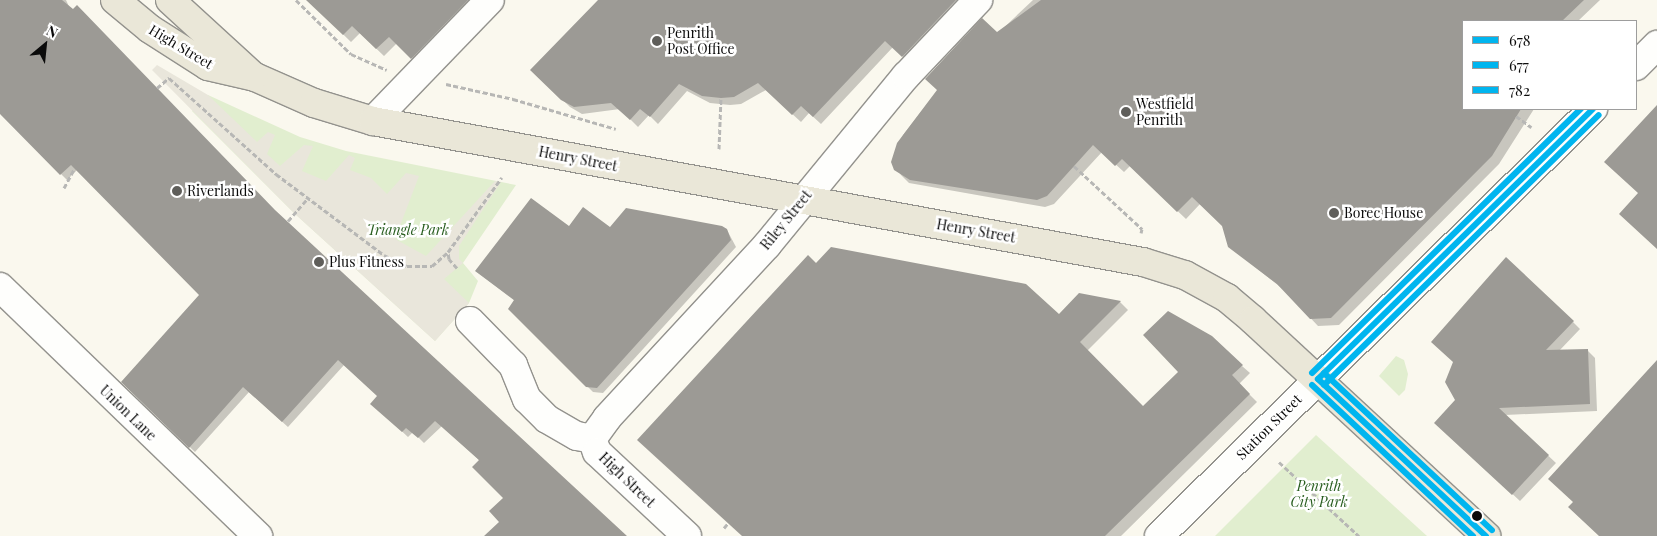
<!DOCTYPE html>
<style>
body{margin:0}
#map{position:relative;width:1657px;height:536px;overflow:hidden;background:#faf8ee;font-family:"Playfair Display",serif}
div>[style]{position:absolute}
.green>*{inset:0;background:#e1eecf}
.plaza>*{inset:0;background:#e9e6db}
.shadow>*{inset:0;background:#0003}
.building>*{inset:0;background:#9c9a95}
.path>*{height:3px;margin-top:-1.5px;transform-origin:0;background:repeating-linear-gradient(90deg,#b7b7b5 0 5px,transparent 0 7.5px)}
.roads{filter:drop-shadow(1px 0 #93928d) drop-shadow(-1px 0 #93928d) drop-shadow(0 1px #93928d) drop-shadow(0 -1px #93928d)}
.minor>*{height:28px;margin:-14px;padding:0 14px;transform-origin:14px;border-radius:14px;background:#fefefc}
.major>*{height:28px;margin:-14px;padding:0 14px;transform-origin:14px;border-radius:14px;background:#eae7d8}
.bus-1>*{height:6px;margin:-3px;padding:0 3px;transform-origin:3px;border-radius:3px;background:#00b5ef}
.bus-2>*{height:6px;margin:-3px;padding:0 3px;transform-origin:3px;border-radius:3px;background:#00b5ef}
.bus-3>*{height:6px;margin:-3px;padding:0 3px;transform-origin:3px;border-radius:3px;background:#00b5ef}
.dots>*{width:14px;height:14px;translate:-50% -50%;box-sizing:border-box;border:2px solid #fff;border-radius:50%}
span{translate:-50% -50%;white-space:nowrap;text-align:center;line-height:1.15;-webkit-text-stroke:5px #fff;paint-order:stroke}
.poi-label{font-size:14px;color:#0b0b0b}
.left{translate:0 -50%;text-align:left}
.street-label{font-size:14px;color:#0b0b0b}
.park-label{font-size:14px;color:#295e20;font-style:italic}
.legend{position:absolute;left:1462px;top:20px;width:175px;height:90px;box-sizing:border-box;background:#fff;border:1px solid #9d9d9d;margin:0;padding:6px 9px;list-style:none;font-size:15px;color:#0b0b0b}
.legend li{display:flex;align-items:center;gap:10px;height:25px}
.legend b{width:25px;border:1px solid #9d9d9d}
.north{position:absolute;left:20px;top:20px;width:50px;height:50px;-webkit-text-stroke:4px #fff;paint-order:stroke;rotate:28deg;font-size:14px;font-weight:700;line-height:20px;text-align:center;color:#0b0b0b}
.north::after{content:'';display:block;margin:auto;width:18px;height:22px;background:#0b0b0b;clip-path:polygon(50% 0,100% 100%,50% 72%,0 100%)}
</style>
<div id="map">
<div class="green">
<i style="clip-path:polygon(208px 95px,300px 137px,346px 151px,516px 185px,463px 263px,478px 281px,469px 303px,435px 341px,294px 213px,192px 111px)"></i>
<i style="clip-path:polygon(1396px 356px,1404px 360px,1408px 374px,1405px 390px,1399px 396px,1379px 376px)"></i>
<i style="clip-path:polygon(1316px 435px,1427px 536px,1215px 536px)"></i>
</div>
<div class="plaza">
<i style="clip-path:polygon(157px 65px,208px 95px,257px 142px,268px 132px,275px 135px,267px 154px,280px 166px,304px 145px,313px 146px,302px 171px,326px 181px,349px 155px,355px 158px,350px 170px,371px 178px,387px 194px,406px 173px,419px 176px,395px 239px,426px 256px,495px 181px,501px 182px,459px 246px,459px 259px,463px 263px,444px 279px,469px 303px,435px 341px,294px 213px,152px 70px)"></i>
</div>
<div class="shadow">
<i style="clip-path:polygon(0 0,66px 0,72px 13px,277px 213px,625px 536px,500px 536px,505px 498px,480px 461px,442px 426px,424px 443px,413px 432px,408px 437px,378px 409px,379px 396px,344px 365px,288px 427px,249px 392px,195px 452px,122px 382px,200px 295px,77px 170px,67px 180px,0 113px)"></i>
<i style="clip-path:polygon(308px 0,484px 0,420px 65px,397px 43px,384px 56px,360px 33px,351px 42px)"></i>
<i style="clip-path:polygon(600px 0,961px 0,911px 64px,893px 47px,821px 124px,809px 113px,801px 122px,766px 90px,741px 104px,730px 105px,710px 103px,687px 91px,658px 124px,649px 115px,638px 127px,620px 109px,582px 114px,570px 107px,532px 70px)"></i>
<i style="clip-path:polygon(1033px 0,1600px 0,1578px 21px,1463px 21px,1463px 109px,1534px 109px,1499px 164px,1339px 325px,1318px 326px,1284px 290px,1229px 246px,1224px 226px,1200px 204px,1186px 219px,1130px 166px,1124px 172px,1102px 152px,1054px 204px,1045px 207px,909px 183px,901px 175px,892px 161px,903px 135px,938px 90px)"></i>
<i style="clip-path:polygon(569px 228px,727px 230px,736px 247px,603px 393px,593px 392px,509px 308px,515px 301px,476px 271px)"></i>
<i style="clip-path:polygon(817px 264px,1059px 316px,1079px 294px,1120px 302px,1128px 310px,1087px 351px,1144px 408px,1242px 366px,1250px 373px,1239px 384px,1257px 402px,1121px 536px,743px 536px)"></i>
<i style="clip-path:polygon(1573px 322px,1580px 329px,1559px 351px,1587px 350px,1595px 358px,1597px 411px,1505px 415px,1556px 463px,1520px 501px,1443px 430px)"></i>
</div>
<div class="building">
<i style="clip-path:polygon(0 0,62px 0,73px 9px,77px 5px,275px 210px,627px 536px,484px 536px,499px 522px,489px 511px,503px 498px,472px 467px,479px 460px,435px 421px,418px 438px,406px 428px,402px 432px,370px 404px,377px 396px,338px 360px,282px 422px,243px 387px,189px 448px,121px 382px,199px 295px,71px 165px,60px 175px,0 114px)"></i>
<i style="clip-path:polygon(306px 0,468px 0,411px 59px,389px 37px,376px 49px,352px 26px,343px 35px)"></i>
<i style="clip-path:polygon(598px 0,956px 0,902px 57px,885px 41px,813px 117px,801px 106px,792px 115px,758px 83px,734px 97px,721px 98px,702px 96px,679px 84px,650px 117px,640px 109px,630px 120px,611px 103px,574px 107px,561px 100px,530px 70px)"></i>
<i style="clip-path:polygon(1041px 0,1584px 0,1562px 21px,1463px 21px,1463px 109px,1521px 109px,1492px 156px,1331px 318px,1310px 319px,1277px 284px,1228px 247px,1222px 226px,1192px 197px,1177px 212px,1122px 159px,1115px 166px,1093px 145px,1047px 196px,1037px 200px,910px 180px,894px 170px,891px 162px,897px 143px,937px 90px,925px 79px,982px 18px,997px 32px)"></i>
<i style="clip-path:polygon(1657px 105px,1657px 249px,1619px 214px,1638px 193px,1604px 162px)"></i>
<i style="clip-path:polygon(531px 198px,569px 226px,583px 207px,610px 227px,626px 208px,722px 226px,727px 229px,731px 240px,597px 388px,586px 387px,508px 309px,514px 300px,475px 271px)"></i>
<i style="clip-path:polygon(831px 247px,1026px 284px,1059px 314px,1079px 293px,1121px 301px,1080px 342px,1143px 406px,1178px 372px,1143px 335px,1168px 311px,1212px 336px,1243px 365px,1232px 375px,1250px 394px,1105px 536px,742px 536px,637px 440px,808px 255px,816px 263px)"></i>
<i style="clip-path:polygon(1506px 257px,1574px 321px,1546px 350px,1588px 349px,1590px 404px,1499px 408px,1549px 455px,1512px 495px,1434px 423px,1455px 400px,1445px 382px,1453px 362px,1431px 342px)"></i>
<i style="clip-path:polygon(1657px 360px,1657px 536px,1599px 536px,1568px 507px,1573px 502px,1548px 479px)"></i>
</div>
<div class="path">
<i style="left:296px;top:0;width:77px;rotate:44.5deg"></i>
<i style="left:351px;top:54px;width:39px;rotate:24deg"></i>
<i style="left:446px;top:84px;width:69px;rotate:12.6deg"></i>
<i style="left:513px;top:99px;width:107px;rotate:16.2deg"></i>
<i style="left:157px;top:88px;width:16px;rotate:-40deg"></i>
<i style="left:169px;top:78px;width:144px;rotate:41.9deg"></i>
<i style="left:276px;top:174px;width:135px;rotate:36.9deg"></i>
<i style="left:384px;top:255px;width:25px;rotate:26deg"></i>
<i style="left:407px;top:266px;width:25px"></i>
<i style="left:432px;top:266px;width:21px;rotate:-41deg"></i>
<i style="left:1516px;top:116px;width:19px;rotate:36deg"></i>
<i style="left:719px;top:149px;width:51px;rotate:-87.8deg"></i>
<i style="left:1074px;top:166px;width:93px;rotate:42.8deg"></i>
<i style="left:1142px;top:229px;width:4px;rotate:104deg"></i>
<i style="left:64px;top:188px;width:21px;rotate:-62deg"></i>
<i style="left:288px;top:221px;width:29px;rotate:-49deg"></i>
<i style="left:457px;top:268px;width:12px;rotate:-132deg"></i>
<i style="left:449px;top:259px;width:7px;rotate:-98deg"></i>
<i style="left:448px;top:252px;width:92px;rotate:-54.2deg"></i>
<i style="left:1279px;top:462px;width:109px;rotate:42.8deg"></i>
<i style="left:724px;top:528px;width:6px;rotate:-51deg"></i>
</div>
<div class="roads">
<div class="minor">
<i style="left:1636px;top:66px;width:30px;rotate:-45deg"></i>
<i style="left:373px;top:121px;width:168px;rotate:-46deg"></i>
<i style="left:0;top:287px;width:359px;rotate:44deg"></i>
<i style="left:470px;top:321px;width:62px;rotate:45.7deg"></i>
<i style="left:513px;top:365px;width:37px;rotate:68deg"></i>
<i style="left:527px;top:399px;width:28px;rotate:45deg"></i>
<i style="left:547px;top:419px;width:34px;rotate:30deg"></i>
<i style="left:577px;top:436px;width:15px;rotate:11deg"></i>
<i style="left:592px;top:439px;width:26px;rotate:-54deg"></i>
<i style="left:607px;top:418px;width:236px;rotate:-47.2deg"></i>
<i style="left:767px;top:245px;width:219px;rotate:-50.6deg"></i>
<i style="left:906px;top:76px;width:105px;rotate:-46.5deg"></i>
<i style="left:592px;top:439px;width:14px;rotate:69deg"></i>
<i style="left:597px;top:452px;width:123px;rotate:43deg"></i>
<i style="left:1159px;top:536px;width:609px;rotate:-44.53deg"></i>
</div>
<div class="major">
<i style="left:115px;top:0;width:45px;rotate:39.6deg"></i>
<i style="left:150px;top:29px;width:69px;rotate:32.5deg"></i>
<i style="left:208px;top:66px;width:48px;rotate:13.2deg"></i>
<i style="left:255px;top:77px;width:64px;rotate:23.8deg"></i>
<i style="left:314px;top:103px;width:62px;rotate:17deg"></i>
<i style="left:373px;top:121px;width:783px;rotate:10.38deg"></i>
<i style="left:1143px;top:262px;width:44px;rotate:17.2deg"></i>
<i style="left:1185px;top:275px;width:48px;rotate:28.7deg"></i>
<i style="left:1227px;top:298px;width:34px;rotate:40deg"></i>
<i style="left:1253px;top:320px;width:318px;rotate:42.8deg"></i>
<i style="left:170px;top:0;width:113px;rotate:42.5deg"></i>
</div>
</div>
<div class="bus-1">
<i style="left:1318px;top:379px;width:385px;rotate:-44.5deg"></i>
<i style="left:1318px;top:379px;width:230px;rotate:43.1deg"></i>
</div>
<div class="bus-2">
<i style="left:1312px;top:385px;width:221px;rotate:43.2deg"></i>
<i style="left:1324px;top:385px;width:385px;rotate:-44.5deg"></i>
</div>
<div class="bus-3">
<i style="left:1312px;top:373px;width:377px;rotate:-44.5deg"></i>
<i style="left:1324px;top:373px;width:230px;rotate:43.1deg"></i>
</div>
<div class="dots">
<i style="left:657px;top:41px;background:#5f5e5a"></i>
<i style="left:1126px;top:112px;background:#5f5e5a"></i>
<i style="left:177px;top:191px;background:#5f5e5a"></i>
<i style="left:1334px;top:213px;background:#5f5e5a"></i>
<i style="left:319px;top:262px;background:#5f5e5a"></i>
<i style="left:1477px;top:516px;background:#0b0b0b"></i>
</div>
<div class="poi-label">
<span class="left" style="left:667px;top:41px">Penrith<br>Post Office</span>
<span class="left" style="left:1136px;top:112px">Westfield<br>Penrith</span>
<span class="left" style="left:187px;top:191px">Riverlands</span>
<span class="left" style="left:1344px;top:213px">Borec House</span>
<span class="left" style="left:329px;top:262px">Plus Fitness</span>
</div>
<div class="street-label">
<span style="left:181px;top:47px;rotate:31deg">High Street</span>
<span style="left:578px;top:159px;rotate:11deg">Henry Street</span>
<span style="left:786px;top:220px;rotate:-51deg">Riley Street</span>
<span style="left:976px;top:231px;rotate:10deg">Henry Street</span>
<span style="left:128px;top:413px;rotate:44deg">Union Lane</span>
<span style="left:1269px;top:427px;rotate:-45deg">Station Street</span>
<span style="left:627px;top:480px;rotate:44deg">High Street</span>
</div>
<div class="park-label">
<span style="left:408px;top:230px">Triangle Park</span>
<span style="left:1319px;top:494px">Penrith<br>City Park</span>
</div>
<ul class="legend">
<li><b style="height:6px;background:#00b5ef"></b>678</li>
<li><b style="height:6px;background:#00b5ef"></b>677</li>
<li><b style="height:6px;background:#00b5ef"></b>782</li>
</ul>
<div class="north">N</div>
</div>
